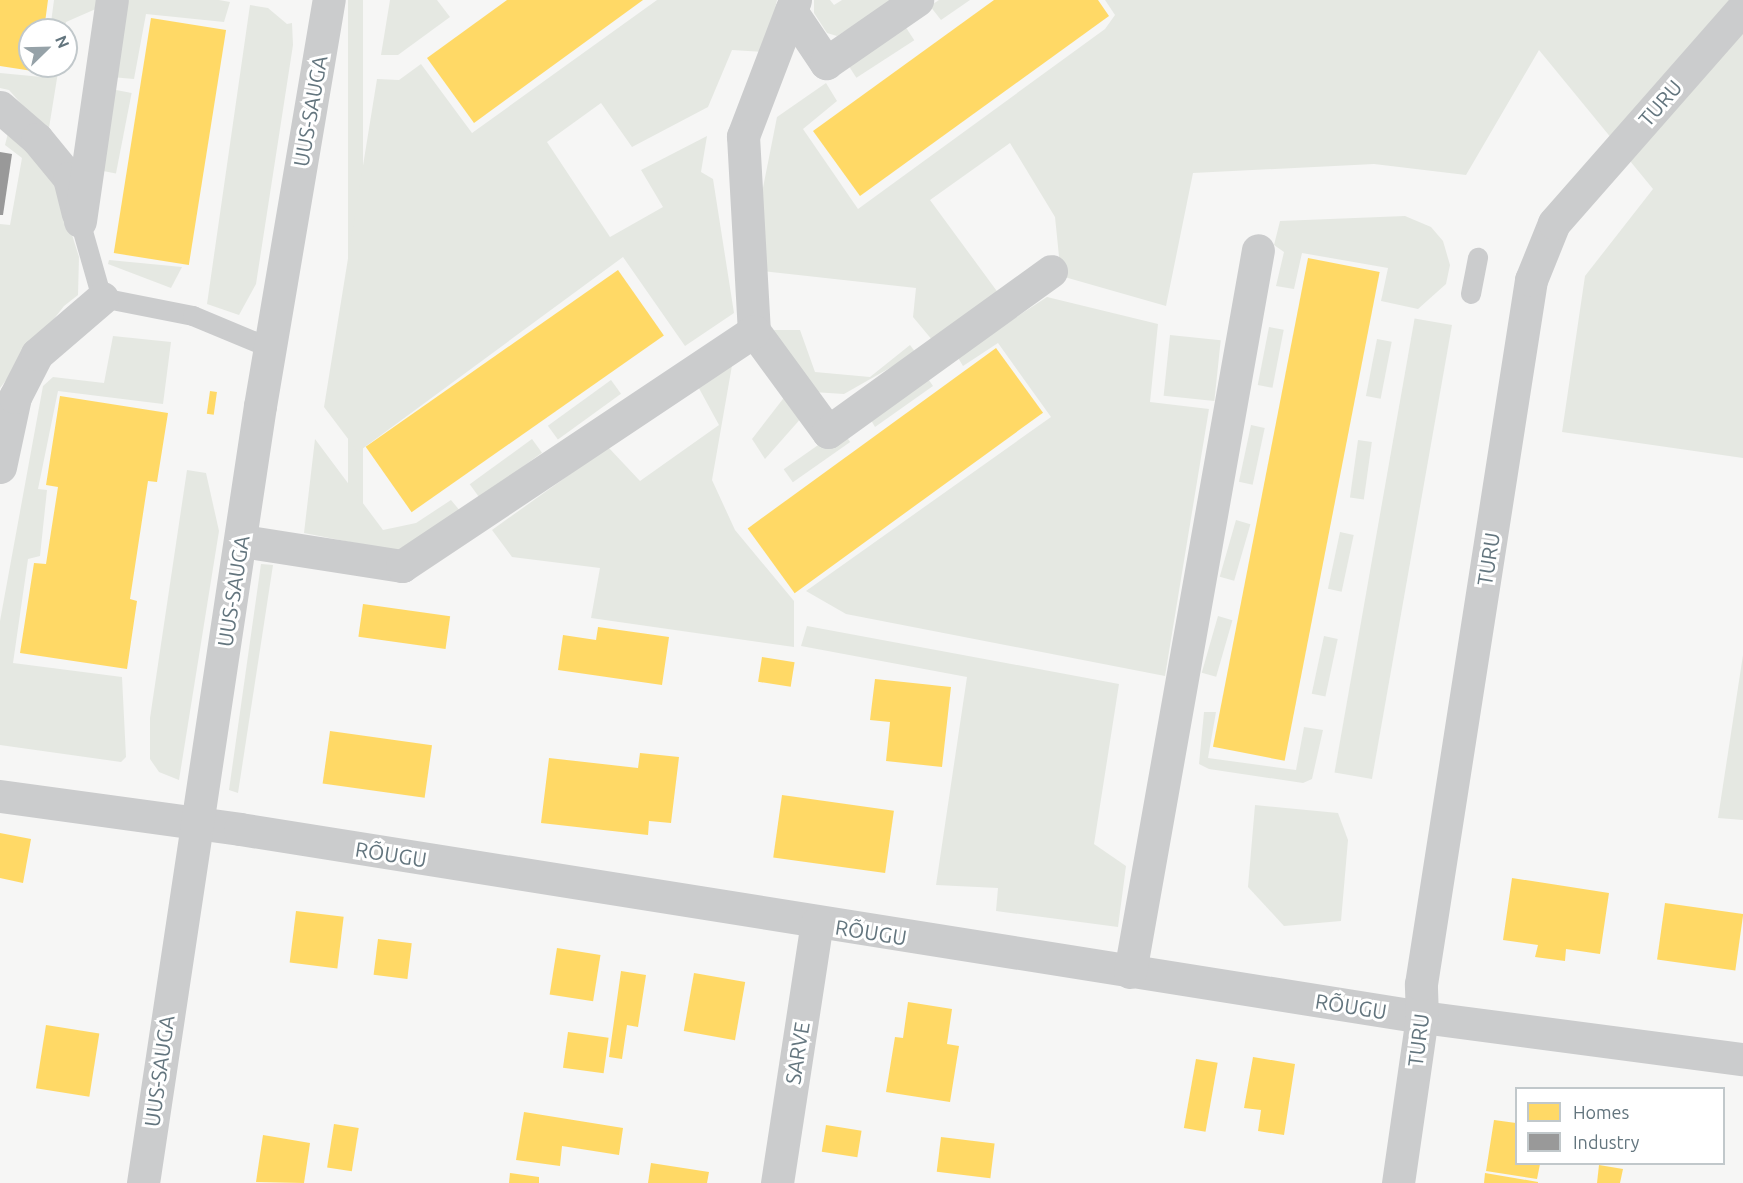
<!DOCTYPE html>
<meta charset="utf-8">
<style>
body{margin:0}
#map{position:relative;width:1743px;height:1183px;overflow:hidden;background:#f6f6f5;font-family:Ubuntu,sans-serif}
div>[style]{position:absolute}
.green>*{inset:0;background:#e5e8e2;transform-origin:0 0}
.homes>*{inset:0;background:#ffd966;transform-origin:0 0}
.industry>*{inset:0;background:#999}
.service>*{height:20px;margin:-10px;padding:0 10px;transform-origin:10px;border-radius:10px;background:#cbcccd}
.minor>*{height:33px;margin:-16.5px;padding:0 16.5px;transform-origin:16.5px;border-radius:16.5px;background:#cbcccd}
.tertiary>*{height:33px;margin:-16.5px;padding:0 16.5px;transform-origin:16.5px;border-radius:16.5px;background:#cbcccd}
span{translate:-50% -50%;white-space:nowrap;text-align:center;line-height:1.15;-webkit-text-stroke:6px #fff;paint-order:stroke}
.street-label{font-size:21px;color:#63757e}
.legend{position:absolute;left:1515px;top:1087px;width:210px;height:78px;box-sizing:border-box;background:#fff;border:2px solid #c1c8cb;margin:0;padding:8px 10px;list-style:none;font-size:18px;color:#63757e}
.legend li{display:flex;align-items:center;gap:12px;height:30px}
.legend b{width:30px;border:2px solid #c1c8cb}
.north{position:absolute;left:18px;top:18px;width:60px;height:60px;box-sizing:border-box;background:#fff;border:2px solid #c1c8cb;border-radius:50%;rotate:67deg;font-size:16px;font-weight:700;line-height:24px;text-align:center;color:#63757e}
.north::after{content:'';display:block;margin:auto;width:21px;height:27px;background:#96a2a8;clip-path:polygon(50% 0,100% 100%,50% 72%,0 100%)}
</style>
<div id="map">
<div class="green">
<i style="clip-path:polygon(54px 0,99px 0,98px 8px,66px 22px,64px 30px,50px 30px)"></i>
<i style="clip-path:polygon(127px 0,219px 0,230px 2px,224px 22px,146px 14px,134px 79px,111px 77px)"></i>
<i style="left:348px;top:0;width:15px;height:525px"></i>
<i style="clip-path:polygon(390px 0,437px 0,450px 17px,398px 55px,381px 55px)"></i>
<i style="clip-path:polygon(657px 0,777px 0,766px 52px,732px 50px,708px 107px,632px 147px,601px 103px,547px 142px,610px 237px,663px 207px,641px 170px,707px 136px,701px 172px,713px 179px,734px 313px,685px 346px,623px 257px,358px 452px,324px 407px,377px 79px,399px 80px,421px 64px,472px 133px)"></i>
<i style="clip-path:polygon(814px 0,830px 0,834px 5px,842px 0,895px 0,837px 36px,827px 33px,814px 13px)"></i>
<i style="clip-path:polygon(939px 0,970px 0,941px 20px,930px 6px)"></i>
<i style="clip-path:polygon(1105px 0,1743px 0,1743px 458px,1562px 432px,1585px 276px,1653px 189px,1539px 50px,1466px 175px,1374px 164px,1193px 173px,1166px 306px,1061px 276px,1055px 217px,1010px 143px,930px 200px,999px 294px,933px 341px,913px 317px,916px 288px,761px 271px,759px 208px,777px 117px,826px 83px,837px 101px,803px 129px,858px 209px,1105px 29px,1115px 15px)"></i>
<i style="clip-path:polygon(250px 5px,268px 8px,287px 24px,292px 23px,293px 45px,256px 284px,239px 315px,207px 304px)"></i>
<i style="left:905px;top:26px;width:17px;height:69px;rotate:57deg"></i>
<i style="clip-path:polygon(44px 66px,59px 66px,48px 134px,9px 90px,0 88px,0 73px,42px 77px)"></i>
<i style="left:111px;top:89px;width:21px;height:82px;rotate:11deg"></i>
<i style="clip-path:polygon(8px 133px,53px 174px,79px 257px,78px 295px,64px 306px,0 388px,0 224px,10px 225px,22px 158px,5px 145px)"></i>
<i style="clip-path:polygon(1405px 216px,1431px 227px,1443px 241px,1450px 265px,1446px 284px,1418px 309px,1381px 301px,1388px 268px,1302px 253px,1294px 289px,1276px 286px,1284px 252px,1274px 245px,1280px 221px)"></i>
<i style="clip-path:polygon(109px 260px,182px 267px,171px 288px,108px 264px)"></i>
<i style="clip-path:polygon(1047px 297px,1158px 324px,1150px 402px,1209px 409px,1165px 676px,846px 614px,806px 591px,1051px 417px,998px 343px,963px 366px,957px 356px)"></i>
<i style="left:1452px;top:325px;width:461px;height:38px;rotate:100deg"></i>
<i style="left:1269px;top:327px;width:15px;height:59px;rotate:11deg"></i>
<i style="clip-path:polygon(772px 330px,800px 330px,815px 372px,870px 377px,910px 345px,916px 353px,844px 394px,813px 392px)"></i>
<i style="left:1170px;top:335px;width:51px;height:61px;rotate:6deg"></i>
<i style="clip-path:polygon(113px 336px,171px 342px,163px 404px,58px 391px,38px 489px,47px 490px,40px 556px,28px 559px,13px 663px,122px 677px,126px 757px,121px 762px,0 745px,0 621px,43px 386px,53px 377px,104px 383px)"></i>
<i style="left:1377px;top:339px;width:15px;height:58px;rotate:11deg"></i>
<i style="clip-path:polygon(734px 354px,712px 480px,735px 530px,794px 601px,794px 647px,591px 618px,600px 568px,512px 557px,492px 530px,608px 447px,640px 481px,719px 425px,695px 381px)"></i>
<i style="clip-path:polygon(924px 373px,933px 386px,875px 427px,868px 415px)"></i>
<i style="left:611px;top:380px;width:17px;height:78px;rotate:54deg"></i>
<i style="clip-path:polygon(786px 395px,803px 416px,765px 459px,752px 439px)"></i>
<i style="left:1251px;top:425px;width:14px;height:58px;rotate:12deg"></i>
<i style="left:841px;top:429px;width:16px;height:70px;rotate:55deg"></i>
<i style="clip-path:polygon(315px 439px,383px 530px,416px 523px,451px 500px,461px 512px,396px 551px,304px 533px)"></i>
<i style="left:532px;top:439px;width:17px;height:77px;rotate:54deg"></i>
<i style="left:1358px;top:440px;width:14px;height:58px;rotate:8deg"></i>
<i style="clip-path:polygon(187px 470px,206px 473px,219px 531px,179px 780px,159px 772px,150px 759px,150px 718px)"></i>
<i style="left:1236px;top:520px;width:15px;height:59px;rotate:16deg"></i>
<i style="left:1340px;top:532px;width:14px;height:58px;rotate:12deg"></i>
<i style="clip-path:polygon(261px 564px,273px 565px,238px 793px,229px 790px)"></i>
<i style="left:1218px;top:616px;width:15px;height:59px;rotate:16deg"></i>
<i style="clip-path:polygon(807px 626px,1119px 684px,1094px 844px,1126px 866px,1118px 927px,996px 911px,998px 888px,936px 885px,967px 677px,801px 646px)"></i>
<i style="left:1324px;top:636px;width:14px;height:59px;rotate:12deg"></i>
<i style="clip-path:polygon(1743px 655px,1743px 820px,1718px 818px)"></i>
<i style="clip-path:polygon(1204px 712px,1216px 712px,1208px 758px,1296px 770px,1304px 727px,1323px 730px,1312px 779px,1303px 783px,1209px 769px,1199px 764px)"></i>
<i style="clip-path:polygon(1255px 805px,1338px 813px,1348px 840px,1341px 921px,1284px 926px,1248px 887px)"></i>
</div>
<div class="homes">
<i style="clip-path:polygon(0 0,48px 0,44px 30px,30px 30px,30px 66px,39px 66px,39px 72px,0 66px)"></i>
<i style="clip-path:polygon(507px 0,643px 0,474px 123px,427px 58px)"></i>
<i style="clip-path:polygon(994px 0,1098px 0,1109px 16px,860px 196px,813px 131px)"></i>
<i style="left:151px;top:18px;width:76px;height:238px;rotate:9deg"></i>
<i style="left:1308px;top:258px;width:73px;height:498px;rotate:11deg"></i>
<i style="left:618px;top:270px;width:80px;height:308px;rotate:55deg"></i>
<i style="left:996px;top:348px;width:80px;height:307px;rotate:54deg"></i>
<i style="left:210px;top:391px;width:7px;height:23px;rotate:8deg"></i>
<i style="clip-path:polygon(60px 396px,168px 413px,157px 482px,148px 481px,130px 599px,137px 601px,127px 669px,20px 653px,34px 563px,46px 564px,58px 487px,46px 485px)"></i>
<i style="left:363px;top:604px;width:88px;height:33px;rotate:8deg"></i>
<i style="clip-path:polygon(598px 627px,669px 637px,662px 685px,558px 670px,563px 635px,596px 640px)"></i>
<i style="left:762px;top:657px;width:33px;height:25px;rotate:9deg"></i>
<i style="clip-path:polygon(875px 679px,951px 687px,942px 767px,886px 761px,890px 722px,870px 720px)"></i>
<i style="left:330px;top:731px;width:103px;height:53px;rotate:8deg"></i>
<i style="clip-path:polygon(640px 753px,679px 757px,671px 823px,649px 821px,648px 835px,541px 823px,549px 758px,638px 768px)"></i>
<i style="left:782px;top:795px;width:113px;height:63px;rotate:8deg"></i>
<i style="clip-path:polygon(0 833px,31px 839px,23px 883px,0 878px)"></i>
<i style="clip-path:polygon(1512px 878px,1609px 893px,1600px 954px,1566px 949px,1565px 961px,1535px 957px,1538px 945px,1503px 940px)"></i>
<i style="left:1665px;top:903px;width:79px;height:57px;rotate:8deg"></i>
<i style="left:296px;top:911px;width:48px;height:52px;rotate:7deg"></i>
<i style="left:378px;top:939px;width:34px;height:36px;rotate:7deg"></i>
<i style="left:557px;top:948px;width:44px;height:47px;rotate:9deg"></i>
<i style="clip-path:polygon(621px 971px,646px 975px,638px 1027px,627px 1025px,622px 1059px,609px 1057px)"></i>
<i style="left:694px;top:973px;width:52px;height:59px;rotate:10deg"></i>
<i style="clip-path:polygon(908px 1002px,952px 1009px,947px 1044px,959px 1046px,950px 1102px,886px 1092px,895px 1037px,903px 1038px)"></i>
<i style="left:46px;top:1025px;width:54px;height:64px;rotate:9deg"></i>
<i style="left:568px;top:1032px;width:41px;height:36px;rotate:8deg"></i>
<i style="clip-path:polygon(1253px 1057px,1295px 1064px,1284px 1135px,1258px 1131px,1261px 1110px,1244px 1108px)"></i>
<i style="left:1196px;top:1059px;width:22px;height:70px;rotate:10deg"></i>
<i style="clip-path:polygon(524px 1112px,623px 1128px,619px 1155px,562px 1146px,560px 1166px,516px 1160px)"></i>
<i style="clip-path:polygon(1494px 1120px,1516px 1123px,1516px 1164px,1540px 1164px,1537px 1179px,1486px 1171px)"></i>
<i style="left:334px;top:1124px;width:25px;height:44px;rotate:9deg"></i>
<i style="left:826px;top:1125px;width:36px;height:27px;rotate:9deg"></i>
<i style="clip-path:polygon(263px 1135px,310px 1143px,304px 1183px,256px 1182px)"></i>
<i style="left:941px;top:1137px;width:54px;height:35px;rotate:7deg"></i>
<i style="clip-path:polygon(651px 1163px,709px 1172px,707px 1183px,648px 1183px)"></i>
<i style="clip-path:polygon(1599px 1165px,1623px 1169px,1620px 1183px,1597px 1183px)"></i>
<i style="clip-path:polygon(510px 1173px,539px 1177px,539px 1183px,509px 1183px)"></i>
<i style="clip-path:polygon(1485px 1173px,1538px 1182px,1538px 1183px,1484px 1183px)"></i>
</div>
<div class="industry">
<i style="clip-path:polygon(0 152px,12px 154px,3px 215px,0 215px)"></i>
</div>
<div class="service">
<i style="left:80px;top:221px;width:80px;rotate:74.1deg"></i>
<i style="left:102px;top:298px;width:93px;rotate:11.2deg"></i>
<i style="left:193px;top:316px;width:83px;rotate:22.6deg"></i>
<i style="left:1471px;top:294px;width:37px;rotate:-79deg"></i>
</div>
<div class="minor">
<i style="left:795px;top:0;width:146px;rotate:110.9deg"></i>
<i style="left:743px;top:136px;width:195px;rotate:86.8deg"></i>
<i style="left:754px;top:331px;width:125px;rotate:53.8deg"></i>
<i style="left:828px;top:432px;width:275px;rotate:-35.8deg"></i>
<i style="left:791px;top:11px;width:63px;rotate:56.1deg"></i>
<i style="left:826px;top:63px;width:111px;rotate:-34.7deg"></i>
<i style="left:0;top:107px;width:49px;rotate:40.9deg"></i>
<i style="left:37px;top:139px;width:50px;rotate:50.6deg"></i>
<i style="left:69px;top:178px;width:36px;rotate:76deg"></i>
<i style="left:80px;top:221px;width:223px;rotate:-81.8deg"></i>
<i style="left:0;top:467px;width:72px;rotate:-77.9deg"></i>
<i style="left:15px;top:397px;width:48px;rotate:-62.9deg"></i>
<i style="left:37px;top:354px;width:86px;rotate:-40.7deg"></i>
<i style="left:242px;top:541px;width:162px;rotate:8.9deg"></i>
<i style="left:402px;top:566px;width:423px;rotate:-33.7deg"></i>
<i style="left:0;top:796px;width:242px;rotate:7.8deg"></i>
<i style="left:240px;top:829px;width:1197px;rotate:9.04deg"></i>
<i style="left:1422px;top:1017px;width:324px;rotate:7.5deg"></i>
<i style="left:1130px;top:972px;width:733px;rotate:-79.95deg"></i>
<i style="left:777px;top:1183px;width:263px;rotate:-81.3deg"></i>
<i style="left:1398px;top:1183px;width:168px;rotate:-81.8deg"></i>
<i style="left:1422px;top:1017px;width:33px;rotate:-92deg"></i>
<i style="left:1421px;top:984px;width:713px;rotate:-81.12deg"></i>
<i style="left:1531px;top:280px;width:61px;rotate:-68deg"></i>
<i style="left:1554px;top:223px;width:286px;rotate:-48.7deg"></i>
</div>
<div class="tertiary">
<i style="left:143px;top:1183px;width:786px;rotate:-81.44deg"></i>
<i style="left:260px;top:406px;width:412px;rotate:-80.4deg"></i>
</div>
<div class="street-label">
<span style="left:1660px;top:103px;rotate:-49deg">TURU</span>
<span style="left:310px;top:111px;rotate:-80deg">UUS-SAUGA</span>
<span style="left:1488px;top:559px;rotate:-81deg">TURU</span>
<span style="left:233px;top:591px;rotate:-81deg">UUS-SAUGA</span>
<span style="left:391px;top:854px;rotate:9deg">RÕUGU</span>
<span style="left:871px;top:932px;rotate:9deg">RÕUGU</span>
<span style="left:1351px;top:1006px;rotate:9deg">RÕUGU</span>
<span style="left:1418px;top:1040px;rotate:-83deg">TURU</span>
<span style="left:797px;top:1053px;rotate:-81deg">SARVE</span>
<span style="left:159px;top:1071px;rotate:-82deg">UUS-SAUGA</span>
</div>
<ul class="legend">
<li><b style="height:16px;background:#ffd966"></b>Homes</li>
<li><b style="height:16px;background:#999"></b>Industry</li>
</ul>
<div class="north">N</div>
</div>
